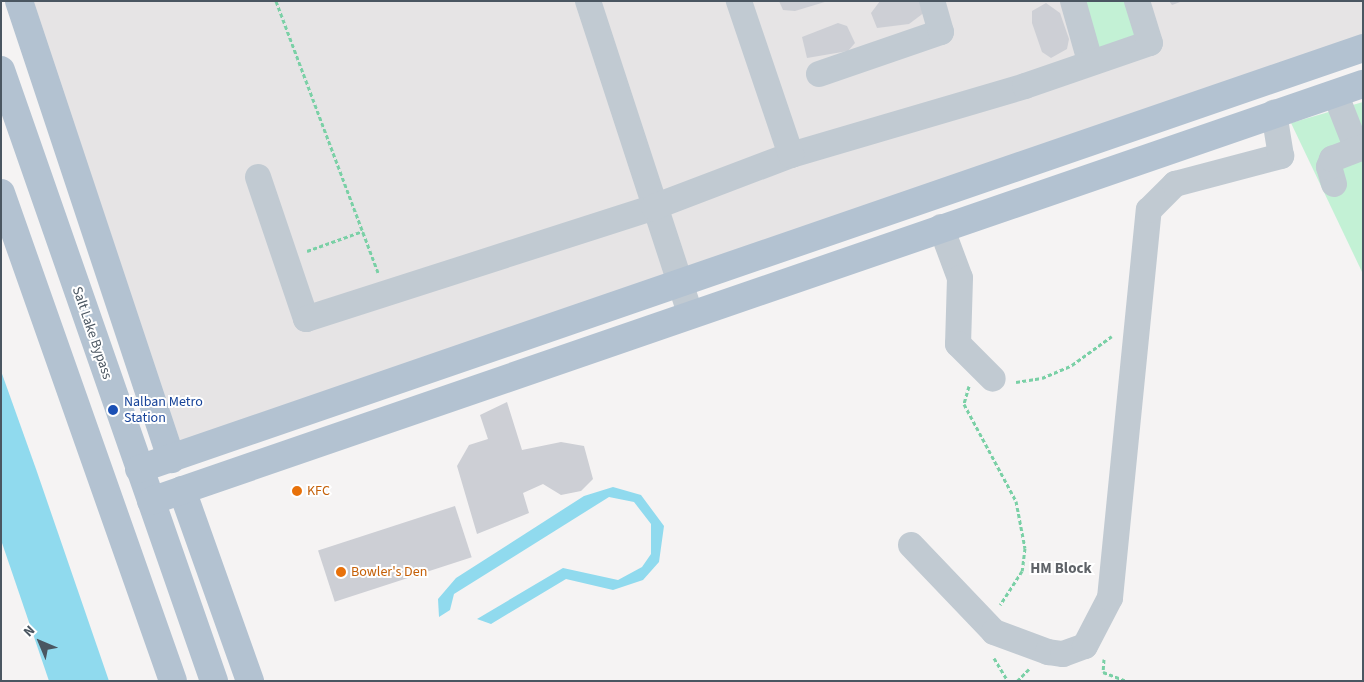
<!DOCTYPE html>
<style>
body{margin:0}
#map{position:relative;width:1364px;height:682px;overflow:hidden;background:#f5f3f3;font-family:"Source Sans 3",sans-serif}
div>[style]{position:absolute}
.education>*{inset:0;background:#e6e4e5}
.green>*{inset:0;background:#c3f1d5}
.water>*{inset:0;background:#90daee}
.building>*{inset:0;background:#cdcfd5;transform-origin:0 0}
.path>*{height:3px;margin-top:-1.5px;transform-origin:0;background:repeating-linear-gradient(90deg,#7ad0a6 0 4px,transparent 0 6.5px)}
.minor>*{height:26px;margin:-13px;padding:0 13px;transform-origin:13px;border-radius:13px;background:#c1cad2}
.major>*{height:28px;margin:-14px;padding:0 14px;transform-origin:14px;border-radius:14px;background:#b3c2d1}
.dots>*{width:14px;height:14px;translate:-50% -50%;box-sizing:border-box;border:2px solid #fff;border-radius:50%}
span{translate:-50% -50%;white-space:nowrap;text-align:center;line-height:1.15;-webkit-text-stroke:4px #fff;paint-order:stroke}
.street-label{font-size:14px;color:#4a5661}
.transit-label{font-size:14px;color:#164399}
.left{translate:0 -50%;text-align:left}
.food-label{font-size:14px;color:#c56008}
.neighbourhood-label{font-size:15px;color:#5f6368;font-weight:700}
.frame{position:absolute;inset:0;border:2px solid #4a5661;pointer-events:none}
.north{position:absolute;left:15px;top:617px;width:50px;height:50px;-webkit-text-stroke:4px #fff;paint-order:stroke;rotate:315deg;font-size:14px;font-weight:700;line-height:20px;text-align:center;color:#4a5661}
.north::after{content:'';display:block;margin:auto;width:18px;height:22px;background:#4a5661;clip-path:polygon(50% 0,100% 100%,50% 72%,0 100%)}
</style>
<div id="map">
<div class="education">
<i style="clip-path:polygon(30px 1px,1363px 1px,1363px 38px,178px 442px)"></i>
</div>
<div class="green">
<i style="clip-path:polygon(1079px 1px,1132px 1px,1141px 33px,1094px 51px)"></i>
<i style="clip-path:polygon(1363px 102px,1363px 274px,1291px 123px)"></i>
</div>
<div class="water">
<i style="clip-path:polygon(1px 371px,36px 469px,109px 681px,49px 681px,1px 540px)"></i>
<i style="clip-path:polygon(613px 487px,641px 495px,664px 526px,659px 562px,643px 580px,613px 590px,566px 579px,491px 624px,477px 619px,563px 568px,618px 580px,642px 567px,651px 554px,651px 524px,634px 502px,609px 497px,454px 594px,450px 610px,439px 617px,438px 599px,456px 578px,584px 496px)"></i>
</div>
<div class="building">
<i style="clip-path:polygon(779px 1px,828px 1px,795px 11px,783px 10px)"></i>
<i style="clip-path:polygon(880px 1px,920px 1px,925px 12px,909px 24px,877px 28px,871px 13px)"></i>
<i style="clip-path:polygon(1169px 1px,1183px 1px,1172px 5px)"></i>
<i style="clip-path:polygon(1046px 3px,1060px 13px,1069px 39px,1067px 49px,1051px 58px,1042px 52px,1032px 23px,1032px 11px)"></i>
<i style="clip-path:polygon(838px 23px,847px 26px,855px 43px,848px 51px,807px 58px,802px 37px)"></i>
<i style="clip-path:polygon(507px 402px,522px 450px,561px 442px,584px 446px,593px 479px,581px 491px,561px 495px,543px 484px,523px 493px,529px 513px,477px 534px,457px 466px,469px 445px,488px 439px,480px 415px)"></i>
<i style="left:455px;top:506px;width:54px;height:144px;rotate:72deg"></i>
</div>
<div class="path">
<i style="left:276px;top:1px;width:290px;rotate:69.4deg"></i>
<i style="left:307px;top:251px;width:59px;rotate:-19.7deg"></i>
<i style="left:1016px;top:382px;width:26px;rotate:-9deg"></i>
<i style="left:1042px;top:378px;width:33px;rotate:-23deg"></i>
<i style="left:1072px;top:365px;width:49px;rotate:-35.9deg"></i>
<i style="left:969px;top:386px;width:19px;rotate:106deg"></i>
<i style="left:964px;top:404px;width:110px;rotate:61.8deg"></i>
<i style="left:1016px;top:501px;width:48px;rotate:79.2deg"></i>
<i style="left:1025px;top:548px;width:23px;rotate:97deg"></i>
<i style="left:1022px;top:571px;width:40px;rotate:122.9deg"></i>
<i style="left:994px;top:658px;width:27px;rotate:59deg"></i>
<i style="left:1104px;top:659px;width:13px;rotate:94deg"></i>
<i style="left:1103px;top:672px;width:25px;rotate:21deg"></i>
<i style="left:1017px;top:681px;width:17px;rotate:-45deg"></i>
</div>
<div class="minor">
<i style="left:588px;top:1px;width:328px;rotate:71.9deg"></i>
<i style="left:1073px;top:1px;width:62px;rotate:74.2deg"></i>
<i style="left:819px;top:74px;width:129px;rotate:-19deg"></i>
<i style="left:941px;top:32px;width:32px;rotate:-106deg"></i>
<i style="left:1335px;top:93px;width:60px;rotate:68.6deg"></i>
<i style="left:791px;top:155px;width:244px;rotate:-16.4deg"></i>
<i style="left:1025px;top:86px;width:132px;rotate:-19deg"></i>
<i style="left:1150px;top:43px;width:44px;rotate:-107.2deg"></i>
<i style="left:258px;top:177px;width:150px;rotate:71.3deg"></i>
<i style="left:306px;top:319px;width:366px;rotate:-17.8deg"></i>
<i style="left:654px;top:207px;width:147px;rotate:-20.8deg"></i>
<i style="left:791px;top:155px;width:163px;rotate:-108.7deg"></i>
<i style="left:1334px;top:184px;width:18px;rotate:-106deg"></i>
<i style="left:1329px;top:167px;width:9px;rotate:-69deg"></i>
<i style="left:1332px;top:159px;width:33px;rotate:-21deg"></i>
<i style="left:941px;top:227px;width:54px;rotate:69.6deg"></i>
<i style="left:960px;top:278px;width:66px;rotate:91.7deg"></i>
<i style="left:958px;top:344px;width:49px;rotate:45deg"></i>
<i style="left:911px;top:545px;width:120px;rotate:46.3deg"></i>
<i style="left:994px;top:632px;width:58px;rotate:20.3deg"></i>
<i style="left:1048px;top:652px;width:15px;rotate:8deg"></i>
<i style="left:1063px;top:654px;width:23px;rotate:-20deg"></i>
<i style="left:1085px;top:646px;width:54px;rotate:-62.5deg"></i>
<i style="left:1110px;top:598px;width:390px;rotate:-84.3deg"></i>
<i style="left:1149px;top:210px;width:37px;rotate:-45deg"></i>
<i style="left:1175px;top:184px;width:110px;rotate:-14.8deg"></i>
<i style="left:1281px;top:156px;width:44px;rotate:-99.2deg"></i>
</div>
<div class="major">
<i style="left:19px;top:1px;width:483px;rotate:71.6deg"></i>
<i style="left:1px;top:70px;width:647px;rotate:70.78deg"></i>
<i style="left:1px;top:193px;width:517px;rotate:70.58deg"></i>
<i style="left:139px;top:469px;width:1294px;rotate:-18.98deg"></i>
<i style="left:182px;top:490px;width:203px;rotate:70.4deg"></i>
<i style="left:151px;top:501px;width:1282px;rotate:-18.99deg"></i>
</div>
<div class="dots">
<i style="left:113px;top:410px;background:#1a4fb4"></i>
<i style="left:297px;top:491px;background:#e8710a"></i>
<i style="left:341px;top:572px;background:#e8710a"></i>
</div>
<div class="street-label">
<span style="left:92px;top:333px;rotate:71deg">Salt Lake Bypass</span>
</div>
<div class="transit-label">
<span class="left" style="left:124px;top:410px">Nalban Metro<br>Station</span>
</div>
<div class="food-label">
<span class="left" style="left:307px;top:491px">KFC</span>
<span class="left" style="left:351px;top:572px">Bowler's Den</span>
</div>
<div class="neighbourhood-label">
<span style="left:1061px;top:569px">HM Block</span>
</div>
<div class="frame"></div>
<div class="north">N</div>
</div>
